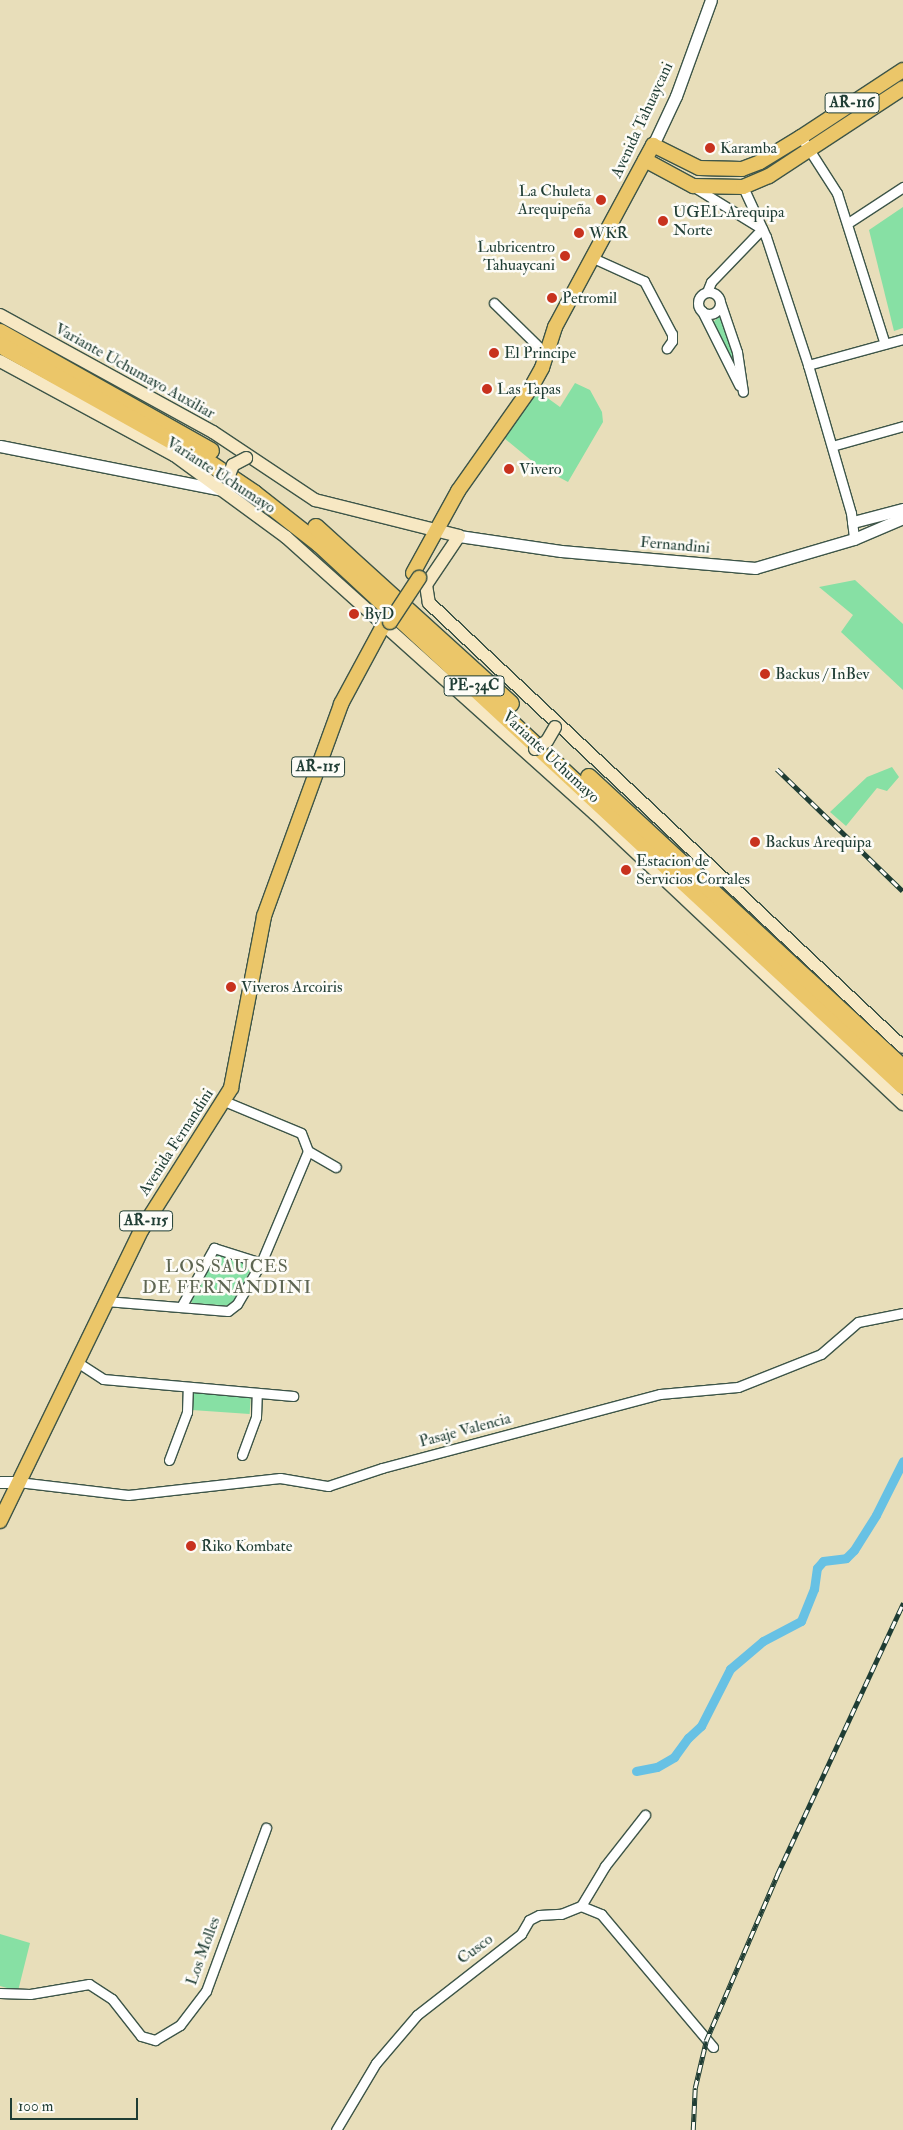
<!DOCTYPE html>
<meta charset="utf-8">
<style>
body{margin:0}
#map{position:relative;width:903px;height:2130px;overflow:hidden;background:#e8deba;font-family:"IM FELL Double Pica",serif}
div>[style]{position:absolute}
.green>*{inset:0;background:#87e0a4;transform-origin:0 0}
.canal>*{height:9px;margin:-4.5px;padding:0 4.5px;transform-origin:4.5px;border-radius:4.5px;background:#67c1e4}
.roads{filter:drop-shadow(1px 0 #3d5548) drop-shadow(-1px 0 #3d5548) drop-shadow(0 1px #3d5548) drop-shadow(0 -1px #3d5548)}
.minor>*{height:9px;margin:-4.5px;padding:0 4.5px;transform-origin:4.5px;border-radius:4.5px;background:#fff}
.minor>.ring{margin:-4.5px;padding:0;box-sizing:content-box;background:none;border:9px solid #fff;border-radius:50%}
.tertiary>*{height:11px;margin:-5.5px;padding:0 5.5px;transform-origin:5.5px;border-radius:5.5px;background:#fff}
.secondary>*{height:12px;margin:-6px;padding:0 6px;transform-origin:6px;border-radius:6px;background:#f7e8c3}
.primary>*{height:14px;margin:-7px;padding:0 7px;transform-origin:7px;border-radius:7px;background:#ebc669}
.motorway>*{height:16px;margin:-8px;padding:0 8px;transform-origin:8px;border-radius:8px;background:#ebc669}
.rail>*{height:4.5px;margin-top:-2.25px;transform-origin:0;background:repeating-linear-gradient(90deg,#fdfcf7 0 8px,#1f3d34 0 16px);box-sizing:border-box;border-block:1px solid #1f3d34}
.bridges{filter:drop-shadow(1px 0 #3d5548) drop-shadow(-1px 0 #3d5548) drop-shadow(0 1px #3d5548) drop-shadow(0 -1px #3d5548)}
.secondary-bridge>*{height:12px;margin:-6px;padding:0 6px;transform-origin:6px;border-radius:6px;background:#f7e8c3}
.primary-bridge>*{height:14px;margin:-7px;padding:0 7px;transform-origin:7px;border-radius:7px;background:#ebc669}
.dots>*{width:14px;height:14px;translate:-50% -50%;box-sizing:border-box;border:2px solid #fdfcf7;border-radius:50%}
span{translate:-50% -50%;white-space:nowrap;text-align:center;line-height:1.15;-webkit-text-stroke:5px #fdfcf7;paint-order:stroke}
.shield-label span{padding:1px 4px;background:#fdfcf7;border:1px solid;border-radius:4px;-webkit-text-stroke-width:0}
.shield-label{font-size:15px;color:#1f3d34;font-weight:700}
.street-label{font-size:16px;color:#1f3d34}
.poi-label{font-size:16px;color:#1f3d34}
.left{translate:0 -50%;text-align:left}
.right{translate:-100% -50%;text-align:right}
.neighbourhood-label{font-size:18px;color:#5e6652;letter-spacing:1px}
.scale{position:absolute;left:10px;top:2098px;width:128px;height:22px;box-sizing:border-box;border:2px solid #1f3d34;border-top:0;padding-left:6px;font-size:15px;line-height:18px;white-space:nowrap;color:#1f3d34;-webkit-text-stroke:4px #fdfcf7;paint-order:stroke}
</style>
<div id="map">
<div class="green">
<i style="clip-path:polygon(903px 207px,903px 328px,894px 331px,869px 230px)"></i>
<i style="clip-path:polygon(722px 314px,738px 363px,734px 368px,711px 324px)"></i>
<i style="clip-path:polygon(575px 383px,590px 390px,602px 412px,603px 422px,568px 482px,538px 466px,504px 438px,535px 389px,560px 407px)"></i>
<i style="clip-path:polygon(855px 580px,903px 624px,903px 690px,841px 632px,853px 615px,819px 587px)"></i>
<i style="clip-path:polygon(892px 767px,899px 777px,887px 791px,877px 788px,846px 826px,830px 812px,867px 777px)"></i>
<i style="clip-path:polygon(216px 1252px,253px 1265px,232px 1306px,192px 1303px,190px 1298px)"></i>
<i style="left:193px;top:1392px;width:58px;height:18px;rotate:4deg"></i>
<i style="clip-path:polygon(0 1934px,30px 1943px,18px 1991px,0 1986px)"></i>
</div>
<div class="canal">
<i style="left:636px;top:1771px;width:21px;rotate:-11deg"></i>
<i style="left:657px;top:1767px;width:20px;rotate:-30deg"></i>
<i style="left:674px;top:1757px;width:24px;rotate:-54deg"></i>
<i style="left:688px;top:1738px;width:18px;rotate:-43deg"></i>
<i style="left:701px;top:1726px;width:64px;rotate:-63deg"></i>
<i style="left:730px;top:1669px;width:43px;rotate:-40.3deg"></i>
<i style="left:763px;top:1641px;width:43px;rotate:-27.8deg"></i>
<i style="left:801px;top:1621px;width:35px;rotate:-68deg"></i>
<i style="left:814px;top:1589px;width:21px;rotate:-82deg"></i>
<i style="left:817px;top:1568px;width:9px;rotate:-49deg"></i>
<i style="left:823px;top:1561px;width:23px;rotate:-7deg"></i>
<i style="left:846px;top:1558px;width:11px;rotate:-45deg"></i>
<i style="left:854px;top:1550px;width:41px;rotate:-57.8deg"></i>
<i style="left:876px;top:1515px;width:60px;rotate:-63.4deg"></i>
</div>
<div class="roads">
<div class="minor">
<i style="left:801px;top:137px;width:67px;rotate:57.3deg"></i>
<i style="left:837px;top:193px;width:158px;rotate:72.4deg"></i>
<i style="left:694px;top:187px;width:80px;rotate:31.7deg"></i>
<i style="left:743px;top:187px;width:55px;rotate:65.3deg"></i>
<i style="left:766px;top:237px;width:135px;rotate:71.8deg"></i>
<i style="left:808px;top:365px;width:154px;rotate:73.8deg"></i>
<i style="left:851px;top:513px;width:26px;rotate:83deg"></i>
<i style="left:848px;top:223px;width:66px;rotate:-33.2deg"></i>
<i style="left:593px;top:258px;width:56px;rotate:24.3deg"></i>
<i style="left:644px;top:281px;width:60px;rotate:62.2deg"></i>
<i style="left:672px;top:334px;width:7px;rotate:90deg"></i>
<i style="left:672px;top:341px;width:9px;rotate:126deg"></i>
<i style="left:707px;top:292px;width:11px;rotate:-68deg"></i>
<i style="left:711px;top:282px;width:74px;rotate:-46.1deg"></i>
<i class="ring" style="left:698px;top:292px;width:13px;height:13px"></i>
<i style="left:720px;top:302px;width:53px;rotate:71.2deg"></i>
<i style="left:737px;top:352px;width:40px;rotate:81.5deg"></i>
<i style="left:494px;top:303px;width:73px;rotate:44.4deg"></i>
<i style="left:702px;top:311px;width:83px;rotate:63.4deg"></i>
<i style="left:808px;top:365px;width:98px;rotate:-15.3deg"></i>
<i style="left:832px;top:446px;width:74px;rotate:-15.7deg"></i>
<i style="left:308px;top:1151px;width:32px;rotate:30deg"></i>
<i style="left:106px;top:1301px;width:122px;rotate:4.7deg"></i>
<i style="left:228px;top:1311px;width:11px;rotate:-38deg"></i>
<i style="left:237px;top:1304px;width:48px;rotate:-59.7deg"></i>
<i style="left:261px;top:1263px;width:121px;rotate:-67.2deg"></i>
<i style="left:308px;top:1151px;width:19px;rotate:-111deg"></i>
<i style="left:301px;top:1133px;width:83px;rotate:-157.4deg"></i>
<i style="left:181px;top:1307px;width:68px;rotate:-60.8deg"></i>
<i style="left:214px;top:1248px;width:49px;rotate:17.7deg"></i>
<i style="left:77px;top:1362px;width:31px;rotate:33deg"></i>
<i style="left:103px;top:1379px;width:191px;rotate:5.1deg"></i>
<i style="left:242px;top:1455px;width:40px;rotate:-69.8deg"></i>
<i style="left:256px;top:1417px;width:24px;rotate:-88deg"></i>
<i style="left:169px;top:1460px;width:51px;rotate:-69.4deg"></i>
<i style="left:187px;top:1412px;width:25px;rotate:-88deg"></i>
<i style="left:18px;top:1482px;width:111px;rotate:6.7deg"></i>
<i style="left:128px;top:1495px;width:153px;rotate:-6.4deg"></i>
<i style="left:280px;top:1478px;width:49px;rotate:9.5deg"></i>
<i style="left:328px;top:1486px;width:57px;rotate:-18.4deg"></i>
<i style="left:382px;top:1468px;width:288px;rotate:-14.9deg"></i>
<i style="left:660px;top:1394px;width:78px;rotate:-5.1deg"></i>
<i style="left:738px;top:1387px;width:89px;rotate:-21.7deg"></i>
<i style="left:821px;top:1354px;width:49px;rotate:-40.9deg"></i>
<i style="left:858px;top:1322px;width:46px;rotate:-11.3deg"></i>
<i style="left:581px;top:1906px;width:22px;rotate:22deg"></i>
<i style="left:601px;top:1914px;width:174px;rotate:49.9deg"></i>
<i style="left:0;top:1993px;width:30px;rotate:2deg"></i>
<i style="left:30px;top:1994px;width:60px;rotate:-9.6deg"></i>
<i style="left:89px;top:1984px;width:27px;rotate:33deg"></i>
<i style="left:112px;top:1999px;width:47px;rotate:51.9deg"></i>
<i style="left:141px;top:2036px;width:15px;rotate:16deg"></i>
<i style="left:155px;top:2040px;width:29px;rotate:-31deg"></i>
<i style="left:180px;top:2025px;width:43px;rotate:-52.6deg"></i>
<i style="left:206px;top:1991px;width:174px;rotate:-69.8deg"></i>
<i style="left:336px;top:2130px;width:78px;rotate:-59.2deg"></i>
<i style="left:376px;top:2063px;width:63px;rotate:-49.5deg"></i>
<i style="left:417px;top:2015px;width:132px;rotate:-37.9deg"></i>
<i style="left:521px;top:1934px;width:16px;rotate:-60deg"></i>
<i style="left:529px;top:1920px;width:11px;rotate:-27deg"></i>
<i style="left:539px;top:1915px;width:22px;rotate:-3deg"></i>
<i style="left:561px;top:1914px;width:22px;rotate:-22deg"></i>
<i style="left:581px;top:1906px;width:47px;rotate:-59deg"></i>
<i style="left:605px;top:1866px;width:65px;rotate:-51.9deg"></i>
</div>
<div class="tertiary">
<i style="left:653px;top:145px;width:54px;rotate:-64.9deg"></i>
<i style="left:676px;top:96px;width:102px;rotate:-70deg"></i>
<i style="left:0;top:446px;width:226px;rotate:11.2deg"></i>
<i style="left:853px;top:522px;width:52px;rotate:-14.6deg"></i>
<i style="left:459px;top:536px;width:103px;rotate:8.4deg"></i>
<i style="left:561px;top:551px;width:195px;rotate:5deg"></i>
<i style="left:755px;top:568px;width:103px;rotate:-16.3deg"></i>
<i style="left:854px;top:539px;width:53px;rotate:-23.2deg"></i>
<i style="left:0;top:1482px;width:18px"></i>
</div>
<div class="secondary">
<i style="left:0;top:315px;width:243px;rotate:28.8deg"></i>
<i style="left:213px;top:432px;width:123px;rotate:33.7deg"></i>
<i style="left:315px;top:500px;width:148px;rotate:14deg"></i>
<i style="left:459px;top:536px;width:59px;rotate:124deg"></i>
<i style="left:426px;top:585px;width:18px;rotate:81deg"></i>
<i style="left:429px;top:603px;width:649px;rotate:43.13deg"></i>
<i style="left:0;top:361px;width:198px;rotate:28.4deg"></i>
<i style="left:174px;top:455px;width:139px;rotate:36.2deg"></i>
<i style="left:286px;top:537px;width:415px;rotate:41.9deg"></i>
<i style="left:595px;top:814px;width:423px;rotate:43.3deg"></i>
</div>
<div class="primary">
<i style="left:645px;top:160px;width:55px;rotate:28.4deg"></i>
<i style="left:693px;top:186px;width:50px;rotate:1.1deg"></i>
<i style="left:743px;top:187px;width:28px;rotate:-23deg"></i>
<i style="left:769px;top:176px;width:160px;rotate:-33.3deg"></i>
<i style="left:413px;top:573px;width:94px;rotate:-61.2deg"></i>
<i style="left:458px;top:491px;width:128px;rotate:-54.8deg"></i>
<i style="left:532px;top:386px;width:21px;rotate:-61deg"></i>
<i style="left:542px;top:368px;width:43px;rotate:-72.4deg"></i>
<i style="left:555px;top:327px;width:207px;rotate:-61.7deg"></i>
<i style="left:653px;top:145px;width:51px;rotate:26.6deg"></i>
<i style="left:699px;top:168px;width:43px;rotate:1.3deg"></i>
<i style="left:742px;top:169px;width:19px;rotate:-21deg"></i>
<i style="left:760px;top:162px;width:48px;rotate:-31.4deg"></i>
<i style="left:801px;top:137px;width:122px;rotate:-33.3deg"></i>
<i style="left:0;top:1521px;width:325px;rotate:-64.1deg"></i>
<i style="left:142px;top:1229px;width:167px;rotate:-57.7deg"></i>
<i style="left:231px;top:1088px;width:175px;rotate:-79.1deg"></i>
<i style="left:264px;top:916px;width:226px;rotate:-70deg"></i>
<i style="left:341px;top:704px;width:91px;rotate:-61.7deg"></i>
</div>
<div class="motorway">
<i style="left:0;top:332px;width:242px;rotate:29.4deg"></i>
<i style="left:0;top:345px;width:231px;rotate:29.2deg"></i>
<i style="left:202px;top:458px;width:63px;rotate:33.9deg"></i>
<i style="left:254px;top:493px;width:83px;rotate:38.1deg"></i>
<i style="left:319px;top:544px;width:797px;rotate:42.86deg"></i>
<i style="left:316px;top:527px;width:263px;rotate:42.2deg"></i>
<i style="left:589px;top:777px;width:428px;rotate:42.8deg"></i>
</div>
</div>
<div class="rail">
<i style="left:777px;top:769px;width:175px;rotate:44.1deg"></i>
<i style="left:693px;top:2130px;width:42px;rotate:-87.3deg"></i>
<i style="left:695px;top:2088px;width:48px;rotate:-76.8deg"></i>
<i style="left:706px;top:2041px;width:181px;rotate:-66.8deg"></i>
<i style="left:777px;top:1875px;width:300px;rotate:-65.1deg"></i>
</div>
<div class="bridges">
<div class="secondary-bridge">
<i style="left:228px;top:478px;width:14px;rotate:-69deg"></i>
<i style="left:233px;top:465px;width:15px;rotate:-28deg"></i>
<i style="left:535px;top:749px;width:14px;rotate:-34deg"></i>
<i style="left:547px;top:741px;width:16px;rotate:-60deg"></i>
</div>
<div class="primary-bridge">
<i style="left:390px;top:622px;width:53px;rotate:-56.6deg"></i>
</div>
</div>
<div class="dots">
<i style="left:710px;top:148px;background:#c8321e"></i>
<i style="left:601px;top:200px;background:#c8321e"></i>
<i style="left:663px;top:221px;background:#c8321e"></i>
<i style="left:579px;top:233px;background:#c8321e"></i>
<i style="left:565px;top:256px;background:#c8321e"></i>
<i style="left:552px;top:298px;background:#c8321e"></i>
<i style="left:494px;top:353px;background:#c8321e"></i>
<i style="left:487px;top:389px;background:#c8321e"></i>
<i style="left:509px;top:469px;background:#c8321e"></i>
<i style="left:354px;top:614px;background:#c8321e"></i>
<i style="left:765px;top:674px;background:#c8321e"></i>
<i style="left:755px;top:842px;background:#c8321e"></i>
<i style="left:626px;top:870px;background:#c8321e"></i>
<i style="left:231px;top:987px;background:#c8321e"></i>
<i style="left:191px;top:1546px;background:#c8321e"></i>
</div>
<div class="shield-label">
<span style="left:852px;top:103px">AR-116</span>
<span style="left:474px;top:686px">PE-34C</span>
<span style="left:318px;top:767px">AR-115</span>
<span style="left:146px;top:1221px">AR-115</span>
</div>
<div class="street-label">
<span style="left:642px;top:120px;rotate:-65deg">Avenida Tahuaycani</span>
<span style="left:135px;top:371px;rotate:29deg">Variante Uchumayo Auxiliar</span>
<span style="left:221px;top:475px;rotate:33deg">Variante Uchumayo</span>
<span style="left:675px;top:545px;rotate:5deg">Fernandini</span>
<span style="left:551px;top:757px;rotate:43deg">Variante Uchumayo</span>
<span style="left:176px;top:1142px;rotate:-57deg">Avenida Fernandini</span>
<span style="left:465px;top:1430px;rotate:-15deg">Pasaje Valencia</span>
<span style="left:475px;top:1949px;rotate:-37deg">Cusco</span>
<span style="left:203px;top:1951px;rotate:-70deg">Los Molles</span>
</div>
<div class="poi-label">
<span class="left" style="left:720px;top:148px">Karamba</span>
<span class="right" style="left:591px;top:200px">La Chuleta<br>Arequipeña</span>
<span class="left" style="left:673px;top:221px">UGEL Arequipa<br>Norte</span>
<span class="left" style="left:589px;top:233px">WKR</span>
<span class="right" style="left:555px;top:256px">Lubricentro<br>Tahuaycani</span>
<span class="left" style="left:562px;top:298px">Petromil</span>
<span class="left" style="left:504px;top:353px">El Principe</span>
<span class="left" style="left:497px;top:389px">Las Tapas</span>
<span class="left" style="left:519px;top:469px">Vivero</span>
<span class="left" style="left:364px;top:614px">ByD</span>
<span class="left" style="left:775px;top:674px">Backus / InBev</span>
<span class="left" style="left:765px;top:842px">Backus Arequipa</span>
<span class="left" style="left:636px;top:870px">Estacion de<br>Servicios Corrales</span>
<span class="left" style="left:241px;top:987px">Viveros Arcoiris</span>
<span class="left" style="left:201px;top:1546px">Riko Kombate</span>
</div>
<div class="neighbourhood-label">
<span style="left:227px;top:1278px">LOS SAUCES<br>DE FERNANDINI</span>
</div>
<div class="scale">100 m</div>
</div>
